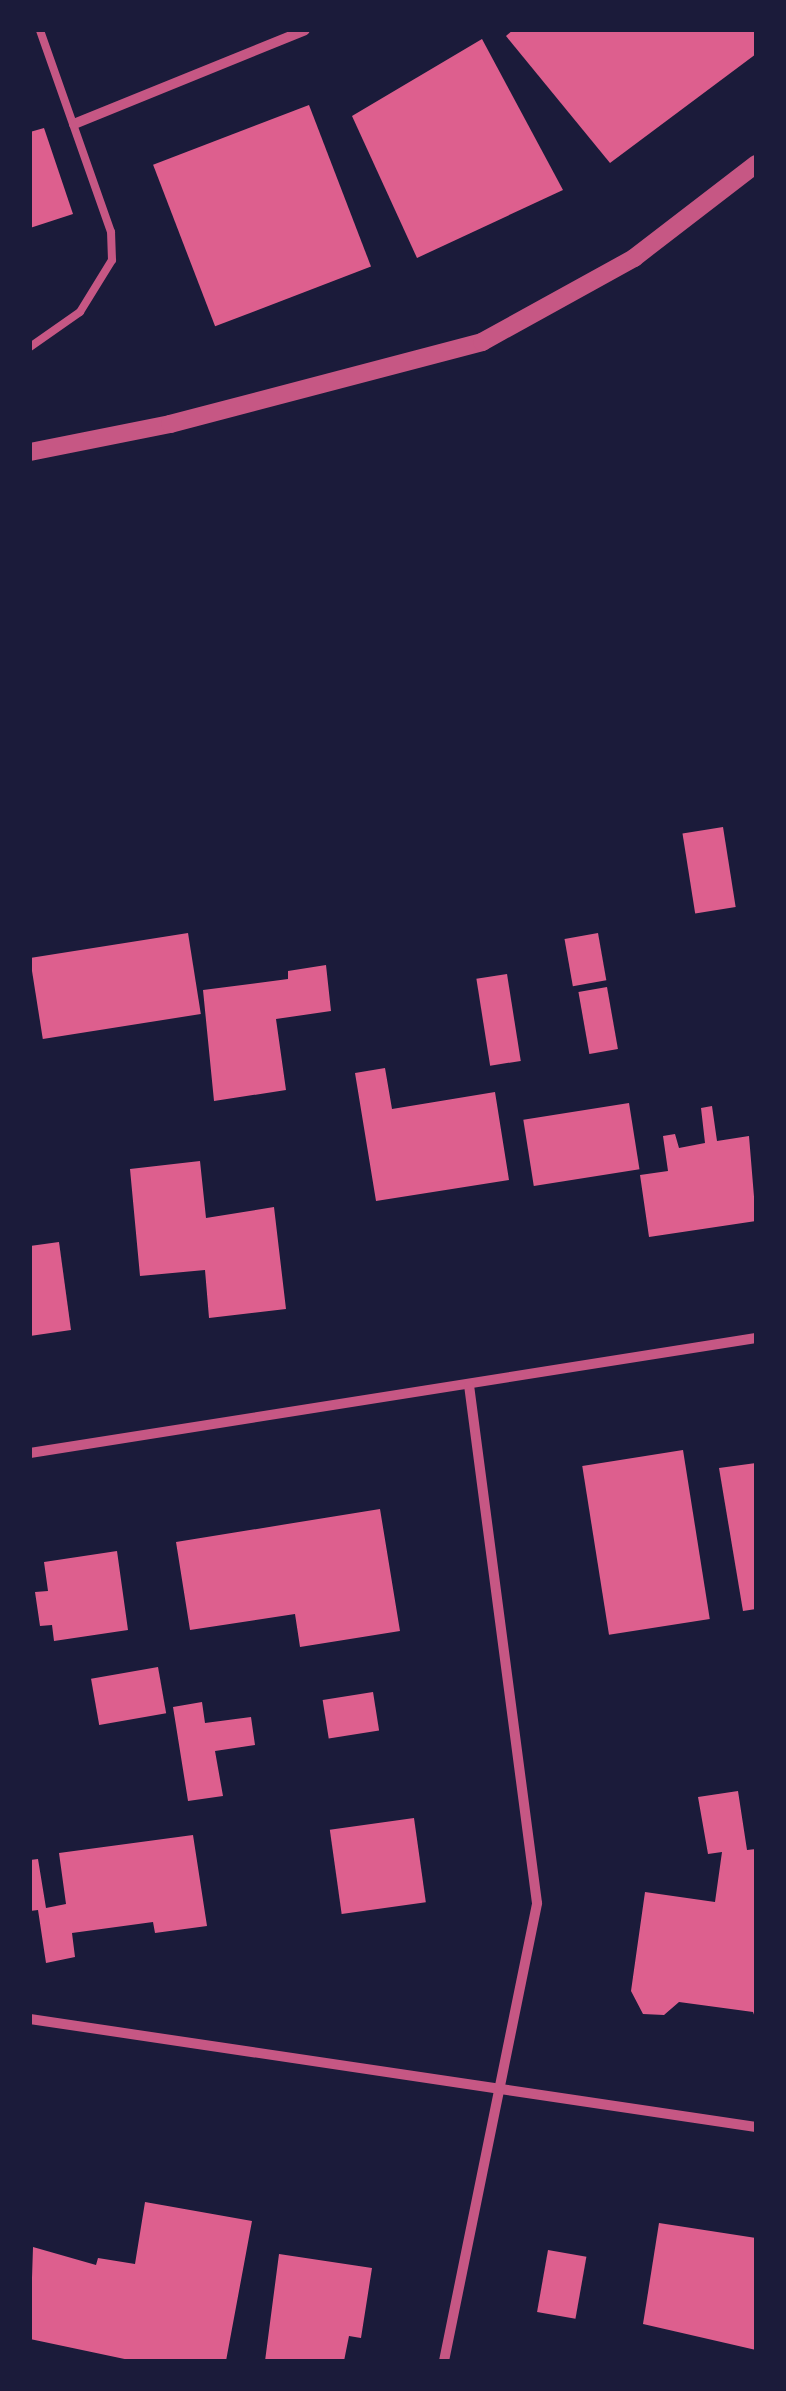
<!DOCTYPE html>
<style>
body{margin:0}
#map{position:relative;width:786px;height:2391px;overflow:hidden;background:#1b1b3a;font-family:"IBM Plex Sans",sans-serif}
div>[style]{position:absolute}
.building>*{inset:0;background:#dd5f8e;transform-origin:0 0}
.service>*{height:8px;margin:-4px;padding:0 4px;transform-origin:4px;border-radius:4px;background:#c65784}
.minor>*{height:10px;margin:-5px;padding:0 5px;transform-origin:5px;border-radius:5px;background:#c65784}
.tertiary>*{height:18px;margin:-9px;padding:0 9px;transform-origin:9px;border-radius:9px;background:#c65784}
span{translate:-50% -50%;white-space:nowrap;text-align:center;line-height:1.15;-webkit-text-stroke:9px #1b1b3a;paint-order:stroke}
.frame{position:absolute;inset:0;border:32px solid #1b1b3a;pointer-events:none}
</style>
<div id="map">
<div class="building">
<i style="clip-path:polygon(513px 30px,756px 30px,756px 54px,610px 163px,506px 36px)"></i>
<i style="clip-path:polygon(482px 39px,563px 190px,417px 258px,352px 116px)"></i>
<i style="left:309px;top:105px;width:173px;height:167px;rotate:69deg"></i>
<i style="clip-path:polygon(44px 128px,73px 214px,30px 228px,30px 132px)"></i>
<i style="left:723px;top:827px;width:81px;height:41px;rotate:81deg"></i>
<i style="left:188px;top:933px;width:82px;height:160px;rotate:81deg"></i>
<i style="left:598px;top:933px;width:48px;height:34px;rotate:80deg"></i>
<i style="clip-path:polygon(326px 965px,331px 1011px,276px 1019px,286px 1090px,214px 1101px,203px 990px,288px 979px,288px 971px)"></i>
<i style="left:507px;top:974px;width:88px;height:31px;rotate:81deg"></i>
<i style="left:607px;top:987px;width:63px;height:29px;rotate:80deg"></i>
<i style="clip-path:polygon(385px 1068px,392px 1109px,495px 1092px,509px 1180px,376px 1201px,355px 1073px)"></i>
<i style="left:629px;top:1103px;width:67px;height:107px;rotate:81deg"></i>
<i style="clip-path:polygon(712px 1106px,717px 1141px,749px 1136px,756px 1221px,649px 1237px,640px 1175px,668px 1171px,663px 1136px,675px 1134px,679px 1148px,705px 1143px,701px 1108px)"></i>
<i style="clip-path:polygon(200px 1161px,206px 1218px,274px 1207px,286px 1309px,209px 1318px,205px 1270px,140px 1276px,130px 1169px)"></i>
<i style="clip-path:polygon(59px 1242px,71px 1330px,30px 1336px,30px 1246px)"></i>
<i style="left:683px;top:1450px;width:171px;height:102px;rotate:81deg"></i>
<i style="clip-path:polygon(756px 1463px,756px 1609px,743px 1611px,719px 1468px)"></i>
<i style="clip-path:polygon(380px 1509px,400px 1631px,300px 1647px,295px 1614px,190px 1630px,176px 1542px)"></i>
<i style="clip-path:polygon(117px 1551px,128px 1630px,54px 1641px,52px 1625px,40px 1626px,35px 1592px,48px 1591px,44px 1562px)"></i>
<i style="left:158px;top:1667px;width:47px;height:68px;rotate:80deg"></i>
<i style="left:373px;top:1692px;width:39px;height:51px;rotate:81deg"></i>
<i style="clip-path:polygon(202px 1702px,205px 1723px,251px 1717px,255px 1745px,215px 1751px,223px 1796px,188px 1801px,173px 1707px)"></i>
<i style="clip-path:polygon(738px 1791px,747px 1850px,756px 1849px,756px 2020px,753px 2012px,679px 2002px,664px 2015px,643px 2014px,631px 1991px,645px 1892px,715px 1902px,722px 1852px,708px 1854px,698px 1797px)"></i>
<i style="left:414px;top:1818px;width:85px;height:85px;rotate:82deg"></i>
<i style="clip-path:polygon(193px 1835px,207px 1926px,155px 1933px,153px 1922px,72px 1933px,75px 1957px,46px 1963px,38px 1910px,30px 1911px,30px 1860px,38px 1859px,46px 1908px,66px 1904px,59px 1853px)"></i>
<i style="clip-path:polygon(145px 2202px,252px 2221px,226px 2361px,134px 2361px,30px 2339px,33px 2247px,96px 2265px,98px 2258px,135px 2264px)"></i>
<i style="clip-path:polygon(659px 2223px,756px 2238px,756px 2350px,643px 2324px)"></i>
<i style="left:548px;top:2250px;width:39px;height:63px;rotate:10deg"></i>
<i style="clip-path:polygon(279px 2254px,372px 2268px,361px 2338px,349px 2336px,344px 2361px,265px 2361px)"></i>
</div>
<div class="service">
<i style="left:30px;top:347px;width:61px;rotate:-35deg"></i>
<i style="left:80px;top:312px;width:61px;rotate:-58.4deg"></i>
<i style="left:112px;top:260px;width:28px;rotate:-92deg"></i>
<i style="left:111px;top:232px;width:214px;rotate:-109.4deg"></i>
</div>
<div class="minor">
<i style="left:74px;top:124px;width:249px;rotate:-22.1deg"></i>
<i style="left:30px;top:1453px;width:735px;rotate:-9deg"></i>
<i style="left:30px;top:2019px;width:734px;rotate:8.46deg"></i>
<i style="left:444px;top:2361px;width:467px;rotate:-78.5deg"></i>
<i style="left:537px;top:1903px;width:522px;rotate:-97.48deg"></i>
</div>
<div class="tertiary">
<i style="left:30px;top:452px;width:143px;rotate:-11.3deg"></i>
<i style="left:170px;top:424px;width:323px;rotate:-14.7deg"></i>
<i style="left:482px;top:342px;width:174px;rotate:-28.9deg"></i>
<i style="left:634px;top:258px;width:154px;rotate:-37.6deg"></i>
</div>
<div class="frame"></div>
</div>
